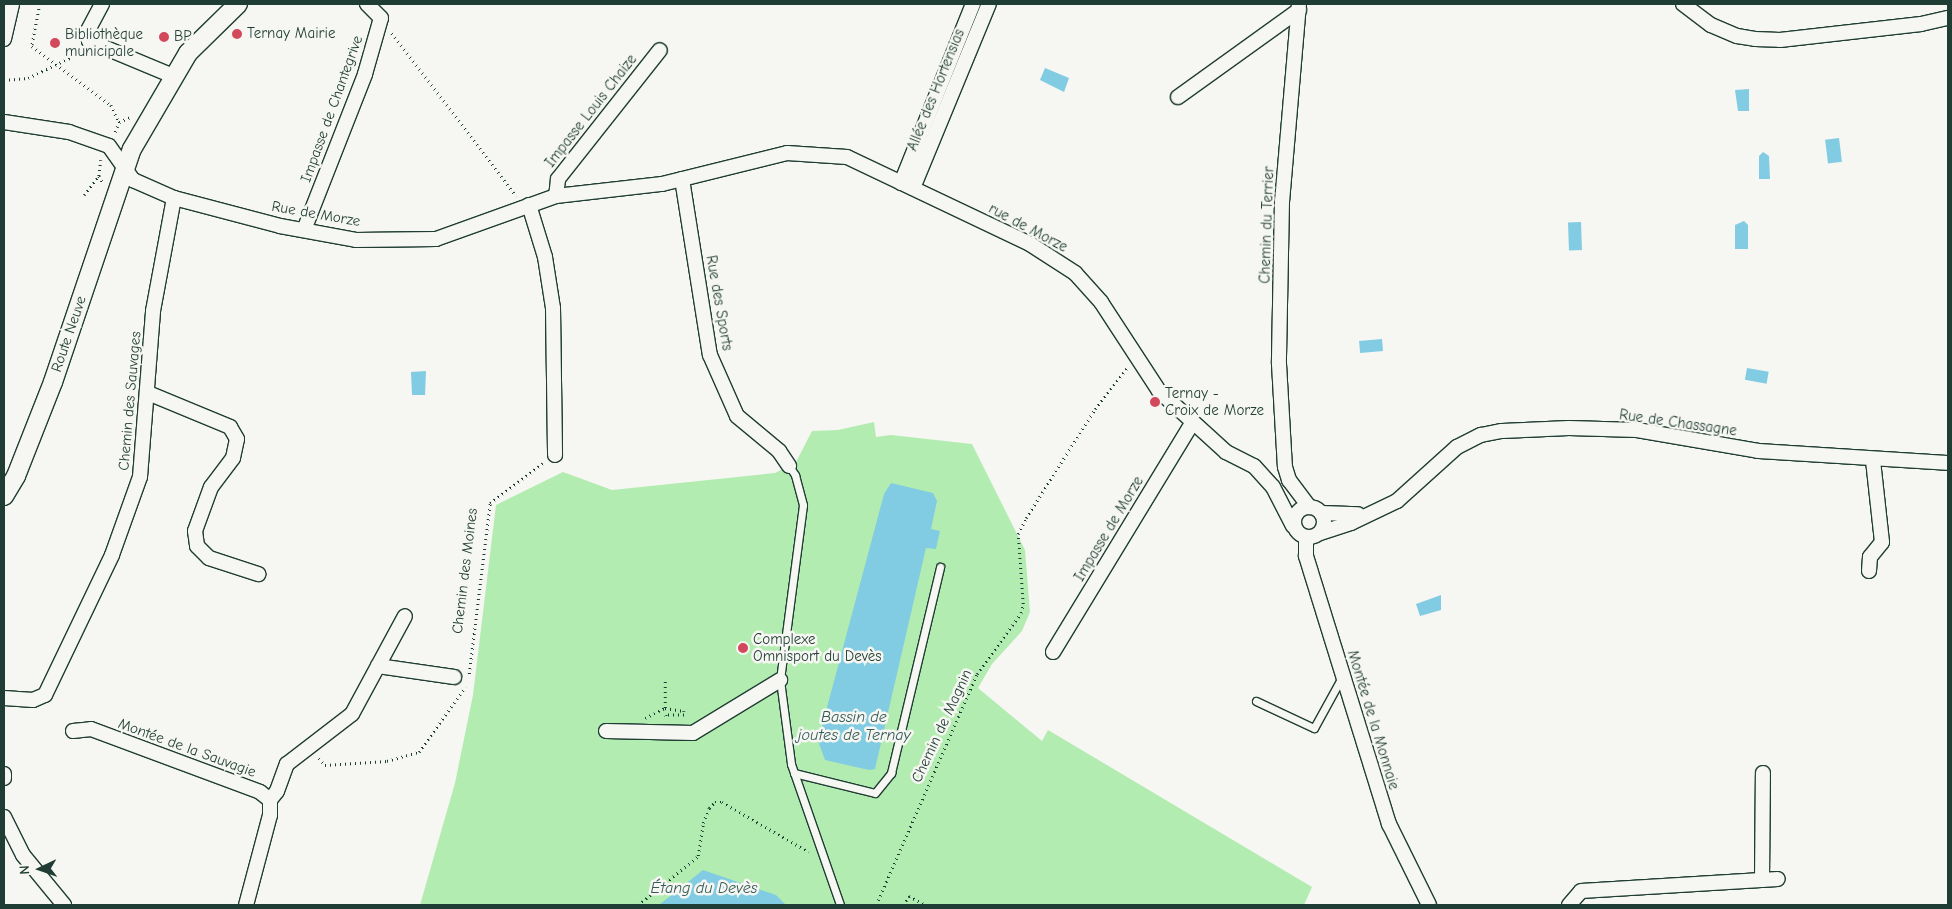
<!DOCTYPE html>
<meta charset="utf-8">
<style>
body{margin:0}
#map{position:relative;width:1952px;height:909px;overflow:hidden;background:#f6f6f2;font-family:"Comic Neue",sans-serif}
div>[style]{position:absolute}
.green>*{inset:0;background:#b3ecb0}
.water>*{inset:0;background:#81cce2;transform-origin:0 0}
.path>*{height:2.5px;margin-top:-1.25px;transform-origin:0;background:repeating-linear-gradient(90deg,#1f3d34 0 1px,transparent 0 5px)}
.roads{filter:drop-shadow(1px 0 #1f3d34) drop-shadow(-1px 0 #1f3d34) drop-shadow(0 1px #1f3d34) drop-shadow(0 -1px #1f3d34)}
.service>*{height:7px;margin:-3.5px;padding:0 3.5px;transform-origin:3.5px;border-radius:3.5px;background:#f6f6f2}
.minor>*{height:14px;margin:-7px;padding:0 7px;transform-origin:7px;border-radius:7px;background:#f6f6f2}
.minor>.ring{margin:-7px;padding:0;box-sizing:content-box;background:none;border:14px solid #f6f6f2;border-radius:50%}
.tertiary>*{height:18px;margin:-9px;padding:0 9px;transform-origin:9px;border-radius:9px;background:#f6f6f2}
.dots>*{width:14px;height:14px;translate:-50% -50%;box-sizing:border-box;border:2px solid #f6f6f2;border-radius:50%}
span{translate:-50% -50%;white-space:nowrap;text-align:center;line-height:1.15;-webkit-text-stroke:5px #f6f6f2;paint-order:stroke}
.poi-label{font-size:15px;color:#1f3d34}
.left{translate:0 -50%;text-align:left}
.street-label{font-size:15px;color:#1f3d34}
.water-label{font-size:16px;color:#335a57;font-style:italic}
.frame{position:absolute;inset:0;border:5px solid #1f3d34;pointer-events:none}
.north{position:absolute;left:15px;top:844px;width:50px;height:50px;-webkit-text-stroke:4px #f6f6f2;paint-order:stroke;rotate:267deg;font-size:14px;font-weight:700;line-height:20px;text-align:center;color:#1f3d34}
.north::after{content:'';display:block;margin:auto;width:18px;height:22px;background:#1f3d34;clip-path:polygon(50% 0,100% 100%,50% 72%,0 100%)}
</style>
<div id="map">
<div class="green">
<i style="clip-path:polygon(874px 422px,876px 437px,891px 435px,972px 444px,1025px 550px,1030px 612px,1022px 631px,992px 664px,978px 688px,1042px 741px,1048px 730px,1312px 887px,1304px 905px,420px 905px,455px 783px,473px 695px,496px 505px,563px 472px,612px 490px,775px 473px,796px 462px,812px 431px,838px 430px)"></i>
</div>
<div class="water">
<i style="clip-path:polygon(1045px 68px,1069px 78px,1064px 92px,1040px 80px)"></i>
<i style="clip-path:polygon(1749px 89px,1749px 111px,1738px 111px,1735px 90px)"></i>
<i style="left:1839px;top:138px;width:24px;height:14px;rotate:83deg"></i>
<i style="clip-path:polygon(1763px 152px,1769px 156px,1770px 179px,1759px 179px,1759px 156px)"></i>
<i style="clip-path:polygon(1744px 221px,1748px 225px,1748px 249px,1735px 249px,1735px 225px)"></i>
<i style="left:1581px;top:222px;width:28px;height:13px;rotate:88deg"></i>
<i style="left:1382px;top:339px;width:12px;height:23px;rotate:85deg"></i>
<i style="left:1747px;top:368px;width:22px;height:12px;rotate:10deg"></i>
<i style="clip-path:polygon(426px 371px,425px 395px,412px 395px,411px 372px)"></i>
<i style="clip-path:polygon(891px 483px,933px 493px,937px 501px,931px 529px,940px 531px,936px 549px,926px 548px,875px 769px,869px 770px,825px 760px,818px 741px,884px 494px)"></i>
<i style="clip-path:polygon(1441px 595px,1441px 610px,1420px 616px,1416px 604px)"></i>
<i style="clip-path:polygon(703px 870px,776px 895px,786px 905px,659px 905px)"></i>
</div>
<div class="path">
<i style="left:40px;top:4px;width:43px;rotate:100.8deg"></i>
<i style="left:32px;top:46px;width:99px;rotate:36.8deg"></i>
<i style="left:111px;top:105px;width:19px;rotate:65deg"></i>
<i style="left:392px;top:33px;width:205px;rotate:52.7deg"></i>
<i style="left:4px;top:80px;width:24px;rotate:-5deg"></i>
<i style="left:28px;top:78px;width:51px;rotate:-25.6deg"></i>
<i style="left:74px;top:56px;width:8px;rotate:-50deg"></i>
<i style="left:115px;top:132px;width:11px;rotate:-68deg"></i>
<i style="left:119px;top:122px;width:13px;rotate:-23deg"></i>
<i style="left:101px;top:160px;width:16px;rotate:97deg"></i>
<i style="left:99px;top:176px;width:8px;rotate:60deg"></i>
<i style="left:84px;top:195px;width:24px;rotate:-52deg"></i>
<i style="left:469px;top:674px;width:172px;rotate:-83deg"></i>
<i style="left:490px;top:503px;width:66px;rotate:-37deg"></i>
<i style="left:665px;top:708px;width:19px;rotate:9deg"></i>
<i style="left:684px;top:711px;width:4px;rotate:90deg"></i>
<i style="left:684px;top:715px;width:18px;rotate:180deg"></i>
<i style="left:666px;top:715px;width:3px;rotate:72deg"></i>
<i style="left:645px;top:718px;width:22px;rotate:-27deg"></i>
<i style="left:665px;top:708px;width:30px;rotate:-90deg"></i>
<i style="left:319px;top:758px;width:9px;rotate:49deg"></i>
<i style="left:325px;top:765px;width:62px;rotate:-3.7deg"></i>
<i style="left:387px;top:761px;width:33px;rotate:-16deg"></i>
<i style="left:419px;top:752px;width:80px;rotate:-54.7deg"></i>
<i style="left:638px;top:905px;width:77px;rotate:-39.2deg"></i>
<i style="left:698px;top:856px;width:33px;rotate:-81deg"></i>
<i style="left:703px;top:823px;width:16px;rotate:-68deg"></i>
<i style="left:709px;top:808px;width:8px;rotate:-45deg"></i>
<i style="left:715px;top:802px;width:7px"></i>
<i style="left:722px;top:802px;width:100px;rotate:29.9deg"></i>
<i style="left:876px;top:905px;width:252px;rotate:-66.4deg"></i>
<i style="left:977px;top:674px;width:75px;rotate:-54.2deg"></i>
<i style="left:1021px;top:613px;width:9px;rotate:-77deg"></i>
<i style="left:1023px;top:604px;width:70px;rotate:-94.1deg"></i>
<i style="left:1018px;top:534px;width:18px;rotate:-63deg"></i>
<i style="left:1026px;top:518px;width:129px;rotate:-57.7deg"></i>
<i style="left:1095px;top:409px;width:52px;rotate:-52deg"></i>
<i style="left:903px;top:905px;width:11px;rotate:-56deg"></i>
<i style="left:909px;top:896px;width:19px;rotate:28deg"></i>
</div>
<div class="roads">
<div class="service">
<i style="left:789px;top:466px;width:11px;rotate:56deg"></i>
<i style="left:795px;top:475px;width:31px;rotate:75deg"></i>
<i style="left:803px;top:505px;width:177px;rotate:97.5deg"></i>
<i style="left:780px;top:680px;width:85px;rotate:82.5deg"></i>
<i style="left:791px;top:764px;width:149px;rotate:70.8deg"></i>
<i style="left:1256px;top:701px;width:64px;rotate:25deg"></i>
<i style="left:1314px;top:728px;width:58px;rotate:-61.2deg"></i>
<i style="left:794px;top:773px;width:83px;rotate:13.9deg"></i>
<i style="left:875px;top:793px;width:26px;rotate:-51deg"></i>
<i style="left:891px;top:773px;width:212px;rotate:-76.6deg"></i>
</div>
<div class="minor">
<i style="left:102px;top:4px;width:32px;rotate:118deg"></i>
<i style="left:87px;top:32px;width:9px;rotate:77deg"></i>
<i style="left:89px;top:41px;width:91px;rotate:22.6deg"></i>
<i style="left:1299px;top:4px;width:198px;rotate:94.9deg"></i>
<i style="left:1282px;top:201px;width:163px;rotate:91.1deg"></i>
<i style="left:1279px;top:364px;width:103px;rotate:86.7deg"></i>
<i style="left:1285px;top:467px;width:14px;rotate:73deg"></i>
<i style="left:1289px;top:480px;width:34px;rotate:53deg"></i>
<i style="left:1683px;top:4px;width:35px;rotate:37deg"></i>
<i style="left:1711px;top:25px;width:28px;rotate:23deg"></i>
<i style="left:1737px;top:36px;width:18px;rotate:9deg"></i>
<i style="left:1755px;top:39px;width:25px;rotate:2deg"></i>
<i style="left:1780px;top:40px;width:142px;rotate:-6.5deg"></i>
<i style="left:1921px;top:24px;width:28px;rotate:-13deg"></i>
<i style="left:4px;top:39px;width:36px;rotate:-77deg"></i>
<i style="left:1178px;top:97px;width:149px;rotate:-35.7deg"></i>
<i style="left:4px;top:122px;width:66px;rotate:8.7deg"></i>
<i style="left:69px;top:132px;width:42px;rotate:19.3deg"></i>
<i style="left:109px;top:146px;width:42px;rotate:54.8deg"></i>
<i style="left:133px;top:180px;width:45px;rotate:23.7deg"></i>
<i style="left:174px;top:198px;width:110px;rotate:14.8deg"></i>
<i style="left:280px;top:226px;width:77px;rotate:10.4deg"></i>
<i style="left:356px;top:240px;width:80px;rotate:-0.7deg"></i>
<i style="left:436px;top:239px;width:127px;rotate:-19.7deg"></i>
<i style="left:556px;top:196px;width:107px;rotate:-6.5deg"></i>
<i style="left:662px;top:184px;width:129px;rotate:-13.9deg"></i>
<i style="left:787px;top:153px;width:60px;rotate:3.8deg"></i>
<i style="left:847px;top:157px;width:203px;rotate:25.4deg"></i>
<i style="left:1030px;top:244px;width:54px;rotate:32.8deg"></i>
<i style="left:1075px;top:273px;width:39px;rotate:48deg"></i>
<i style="left:1101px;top:302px;width:106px;rotate:56.9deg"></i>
<i style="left:1159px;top:391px;width:91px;rotate:42.3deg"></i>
<i style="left:1226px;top:452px;width:31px;rotate:27deg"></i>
<i style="left:1254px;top:466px;width:28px;rotate:48deg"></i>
<i style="left:1273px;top:487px;width:44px;rotate:62.9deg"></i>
<i style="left:682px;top:179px;width:178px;rotate:81deg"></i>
<i style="left:710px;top:355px;width:67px;rotate:66.1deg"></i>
<i style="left:737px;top:416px;width:55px;rotate:39.8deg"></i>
<i style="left:779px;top:451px;width:18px;rotate:56deg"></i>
<i style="left:901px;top:183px;width:193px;rotate:-68.1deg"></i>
<i style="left:913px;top:188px;width:199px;rotate:-67.6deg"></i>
<i style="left:556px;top:196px;width:17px;rotate:-83deg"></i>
<i style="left:558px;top:179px;width:164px;rotate:-51.7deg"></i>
<i style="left:529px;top:205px;width:54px;rotate:72.9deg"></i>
<i style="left:545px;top:257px;width:52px;rotate:81.1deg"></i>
<i style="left:553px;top:308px;width:147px;rotate:89.2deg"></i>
<i style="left:304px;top:230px;width:168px;rotate:-68.6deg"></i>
<i style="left:365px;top:74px;width:58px;rotate:-74.1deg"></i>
<i style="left:381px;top:18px;width:20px;rotate:-135deg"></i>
<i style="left:148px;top:393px;width:89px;rotate:22.5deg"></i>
<i style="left:230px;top:427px;width:14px;rotate:60deg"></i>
<i style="left:237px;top:439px;width:19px;rotate:102deg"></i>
<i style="left:233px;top:458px;width:36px;rotate:127deg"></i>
<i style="left:211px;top:487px;width:47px;rotate:110deg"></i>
<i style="left:195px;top:531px;width:15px;rotate:82deg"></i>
<i style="left:197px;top:546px;width:17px;rotate:45deg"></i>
<i style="left:209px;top:558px;width:52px;rotate:18.1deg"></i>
<i class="ring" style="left:1294px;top:507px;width:16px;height:16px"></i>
<i style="left:1321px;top:513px;width:37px;rotate:2deg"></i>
<i style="left:1320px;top:533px;width:33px;rotate:-18deg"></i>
<i style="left:1351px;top:523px;width:51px;rotate:-25.6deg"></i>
<i style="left:1397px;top:501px;width:81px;rotate:-42deg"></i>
<i style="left:1457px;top:447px;width:27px;rotate:-27deg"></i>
<i style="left:1481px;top:435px;width:21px;rotate:-11deg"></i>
<i style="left:1502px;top:431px;width:67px;rotate:-2.6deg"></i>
<i style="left:1569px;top:428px;width:68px;rotate:1.7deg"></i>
<i style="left:1637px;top:430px;width:123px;rotate:9.8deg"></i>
<i style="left:1758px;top:451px;width:190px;rotate:3.6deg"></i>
<i style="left:1306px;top:537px;width:19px;rotate:90deg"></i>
<i style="left:1306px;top:556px;width:281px;rotate:72.8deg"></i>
<i style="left:1389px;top:824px;width:90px;rotate:63.7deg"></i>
<i style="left:1869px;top:571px;width:14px;rotate:-86deg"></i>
<i style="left:1870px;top:557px;width:19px;rotate:-51deg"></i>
<i style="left:1882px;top:542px;width:82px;rotate:-96.3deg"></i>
<i style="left:1053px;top:652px;width:268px;rotate:-58.7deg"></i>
<i style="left:378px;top:666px;width:77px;rotate:8.2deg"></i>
<i style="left:4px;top:698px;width:29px;rotate:4deg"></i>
<i style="left:33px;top:700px;width:13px;rotate:-23deg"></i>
<i style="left:45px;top:695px;width:155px;rotate:-64.4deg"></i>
<i style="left:112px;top:555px;width:83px;rotate:-70.3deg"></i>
<i style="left:140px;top:477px;width:167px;rotate:-85.5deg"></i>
<i style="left:153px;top:311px;width:115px;rotate:-79.5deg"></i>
<i style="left:73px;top:731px;width:18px;rotate:-6deg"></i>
<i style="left:91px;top:729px;width:180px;rotate:20.4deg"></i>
<i style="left:260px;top:792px;width:13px;rotate:39deg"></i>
<i style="left:270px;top:800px;width:15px;rotate:90deg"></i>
<i style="left:270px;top:815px;width:93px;rotate:104.9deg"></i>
<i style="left:606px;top:731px;width:87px;rotate:1.3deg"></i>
<i style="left:693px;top:733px;width:102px;rotate:-31.3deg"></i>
<i style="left:4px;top:774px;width:4px;rotate:90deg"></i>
<i style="left:270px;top:800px;width:11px;rotate:-52deg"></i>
<i style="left:277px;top:791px;width:29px;rotate:-70deg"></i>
<i style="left:287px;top:764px;width:82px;rotate:-37.6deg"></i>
<i style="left:352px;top:714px;width:111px;rotate:-61.6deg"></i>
<i style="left:4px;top:817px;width:42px;rotate:63.4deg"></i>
<i style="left:23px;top:855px;width:65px;rotate:50.6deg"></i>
<i style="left:1762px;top:880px;width:107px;rotate:-89.5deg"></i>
<i style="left:1569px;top:905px;width:18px;rotate:-49deg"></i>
<i style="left:1581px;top:891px;width:197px;rotate:-3.5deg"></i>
</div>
<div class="tertiary">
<i style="left:4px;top:496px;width:23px;rotate:-59deg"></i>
<i style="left:16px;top:476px;width:101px;rotate:-68.5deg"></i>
<i style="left:53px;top:382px;width:246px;rotate:-71.3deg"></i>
<i style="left:132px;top:149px;width:111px;rotate:-59.7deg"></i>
<i style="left:188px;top:53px;width:70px;rotate:-44.4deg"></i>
</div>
</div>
<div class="dots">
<i style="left:237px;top:34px;background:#d1495b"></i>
<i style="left:164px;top:37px;background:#d1495b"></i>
<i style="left:55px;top:43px;background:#d1495b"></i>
<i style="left:1155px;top:402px;background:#d1495b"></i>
<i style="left:743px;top:648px;background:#d1495b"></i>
</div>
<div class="poi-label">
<span class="left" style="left:65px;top:43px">Bibliothèque<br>municipale</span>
<span class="left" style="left:247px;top:34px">Ternay Mairie</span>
<span class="left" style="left:174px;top:37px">BP</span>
<span class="left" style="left:1165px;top:402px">Ternay -<br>Croix de Morze</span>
<span class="left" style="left:753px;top:648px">Complexe<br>Omnisport du Devès</span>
</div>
<div class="street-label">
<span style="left:936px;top:90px;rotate:-68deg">Allée des Hortensias</span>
<span style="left:332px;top:109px;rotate:-70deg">Impasse de Chantegrive</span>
<span style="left:591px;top:111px;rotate:-52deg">Impasse Louis Chaize</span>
<span style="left:316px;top:214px;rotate:10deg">Rue de Morze</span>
<span style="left:1267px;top:225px;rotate:-88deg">Chemin du Terrier</span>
<span style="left:1028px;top:228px;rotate:28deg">rue de Morze</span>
<span style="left:719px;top:303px;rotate:80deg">Rue des Sports</span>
<span style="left:69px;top:334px;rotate:-71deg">Route Neuve</span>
<span style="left:130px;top:401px;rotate:-85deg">Chemin des Sauvages</span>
<span style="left:1678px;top:423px;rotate:8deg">Rue de Chassagne</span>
<span style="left:1109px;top:529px;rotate:-59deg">Impasse de Morze</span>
<span style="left:465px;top:571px;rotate:-83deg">Chemin des Moines</span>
<span style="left:1373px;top:720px;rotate:73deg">Montée de la Monnaie</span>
<span style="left:942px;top:726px;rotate:-65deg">Chemin de Magnin</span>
<span style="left:187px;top:748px;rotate:20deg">Montée de la Sauvagie</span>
</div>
<div class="water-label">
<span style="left:854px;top:726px">Bassin de<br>joutes de Ternay</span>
<span style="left:704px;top:888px">Étang du Devès</span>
</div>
<div class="frame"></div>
<div class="north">N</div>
</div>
